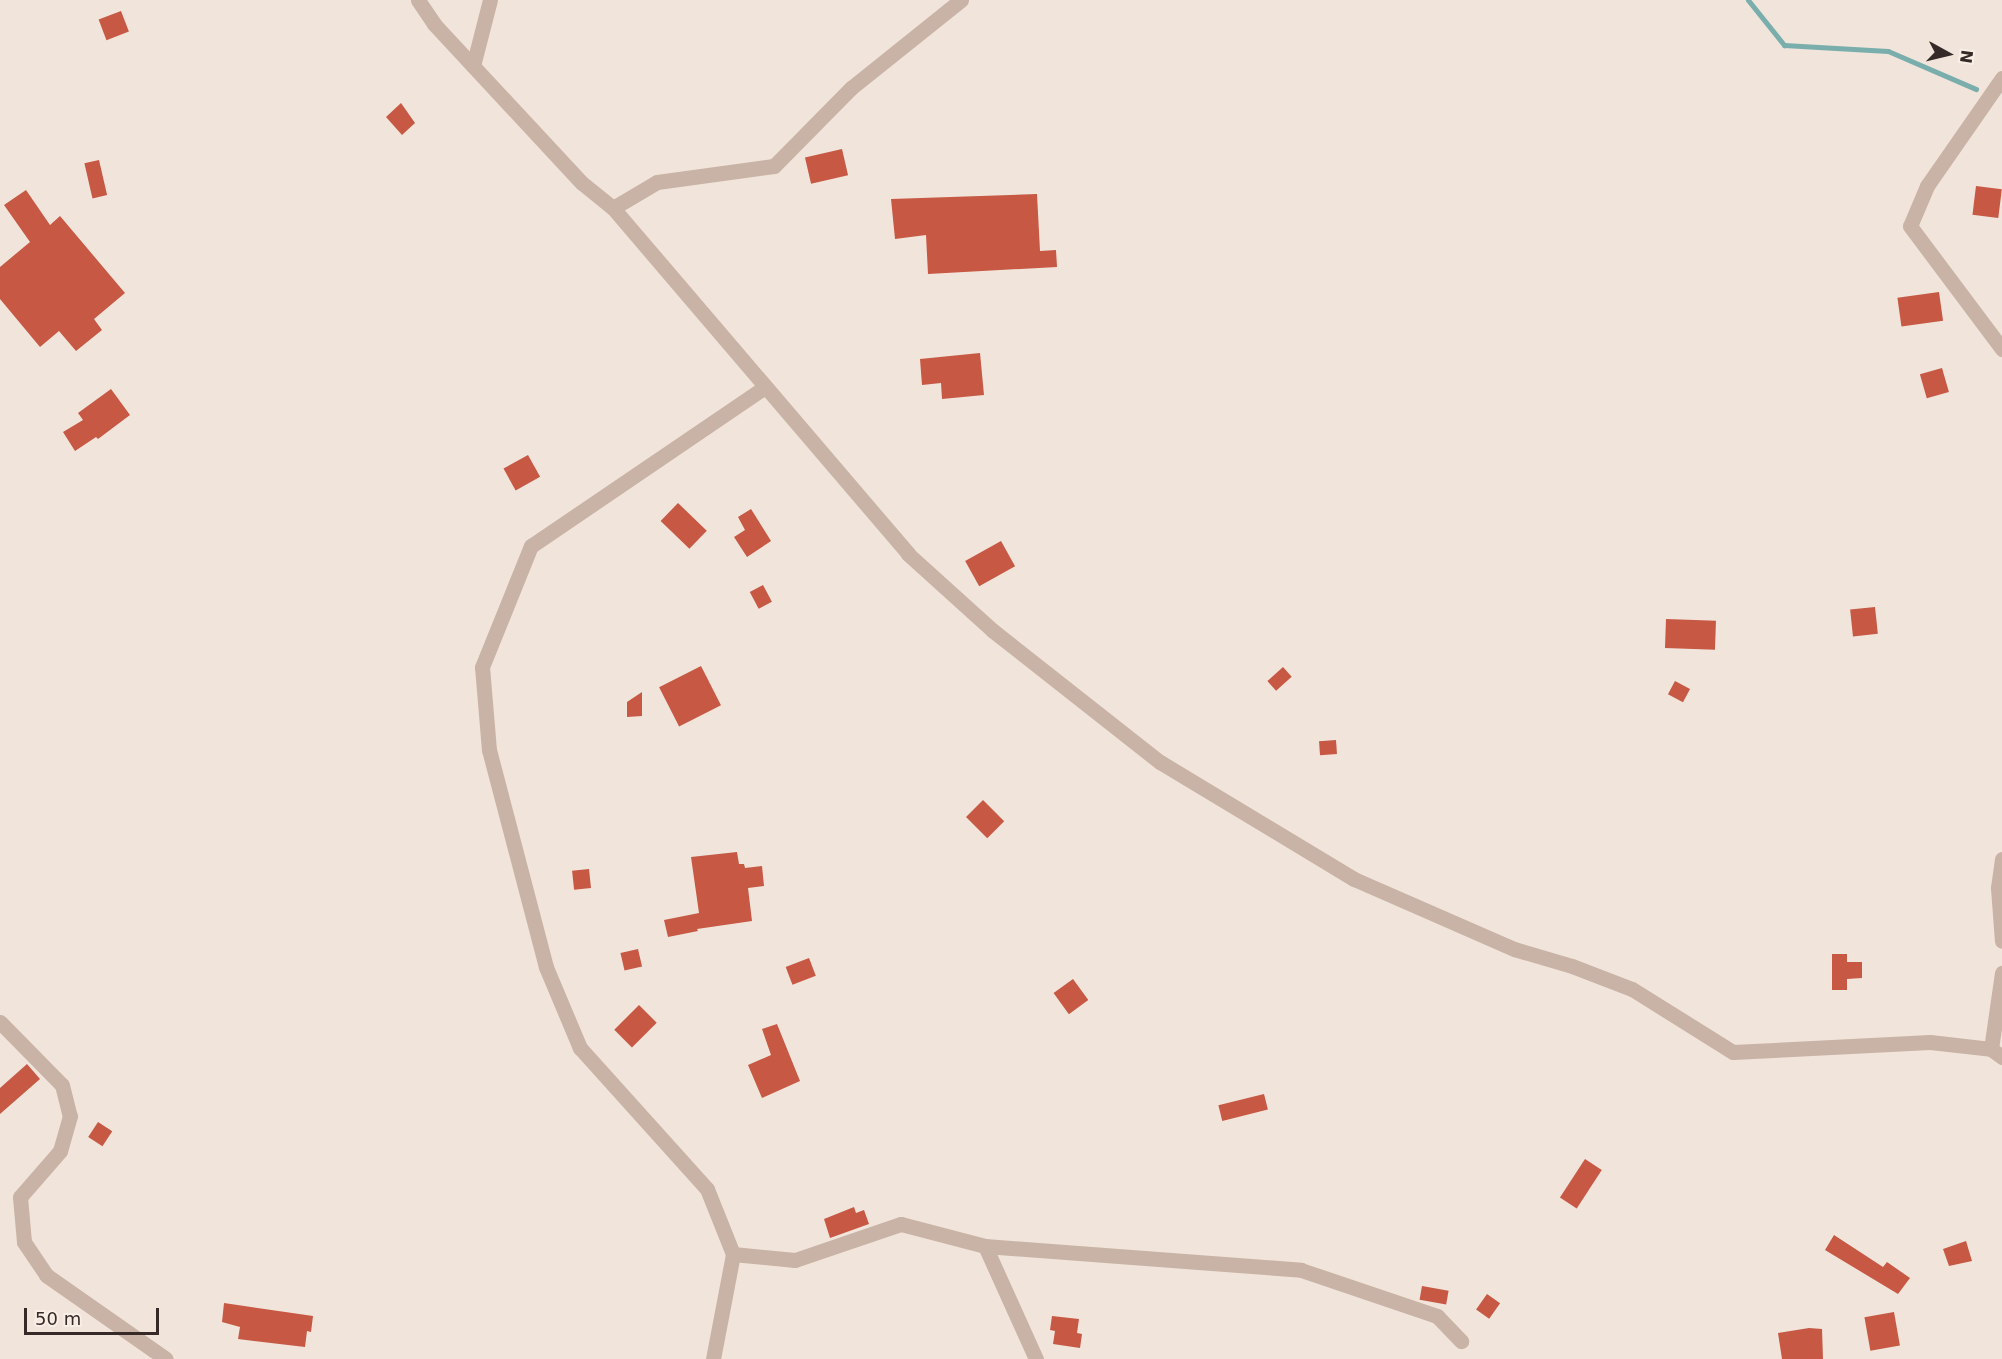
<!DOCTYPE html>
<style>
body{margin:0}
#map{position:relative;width:2002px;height:1359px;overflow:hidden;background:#f1e4da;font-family:"DejaVu Sans",sans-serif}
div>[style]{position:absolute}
.stream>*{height:5px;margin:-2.5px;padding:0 2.5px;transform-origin:2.5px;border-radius:2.5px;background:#79aeac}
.building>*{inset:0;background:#c65844;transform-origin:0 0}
.minor>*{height:15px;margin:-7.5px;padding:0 7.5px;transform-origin:7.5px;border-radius:7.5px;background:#c9b3a6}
span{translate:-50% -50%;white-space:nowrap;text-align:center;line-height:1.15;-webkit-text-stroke:4.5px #f9efe6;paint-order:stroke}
.north{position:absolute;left:1918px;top:24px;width:60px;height:60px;-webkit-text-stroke:4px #f9efe6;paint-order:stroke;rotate:98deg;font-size:16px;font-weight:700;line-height:24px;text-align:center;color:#352a27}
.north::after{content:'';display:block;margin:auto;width:21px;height:27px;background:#352a27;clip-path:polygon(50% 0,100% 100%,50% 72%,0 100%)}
.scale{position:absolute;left:24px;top:1308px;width:135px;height:27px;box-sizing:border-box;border:3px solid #352a27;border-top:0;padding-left:8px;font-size:18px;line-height:21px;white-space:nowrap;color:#352a27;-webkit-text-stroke:4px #f9efe6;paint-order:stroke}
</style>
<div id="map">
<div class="stream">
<i style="left:1748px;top:0;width:58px;rotate:51.3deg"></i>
<i style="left:1784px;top:45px;width:104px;rotate:3.3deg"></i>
<i style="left:1888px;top:51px;width:96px;rotate:23.4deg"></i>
</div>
<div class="building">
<i style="left:121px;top:11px;width:22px;height:24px;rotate:69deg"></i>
<i style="clip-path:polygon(401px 103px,415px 123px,402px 135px,386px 117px)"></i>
<i style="left:842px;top:149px;width:27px;height:38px;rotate:77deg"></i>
<i style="left:99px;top:160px;width:36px;height:15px;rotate:77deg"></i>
<i style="left:1976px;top:186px;width:26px;height:29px;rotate:7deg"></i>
<i style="clip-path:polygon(26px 190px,50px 225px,60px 216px,125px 293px,94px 319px,102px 330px,76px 351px,59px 331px,40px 347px,0 299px,0 267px,30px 242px,4px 205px)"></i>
<i style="clip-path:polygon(1037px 194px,1040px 251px,1056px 250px,1057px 267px,928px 274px,926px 235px,895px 239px,891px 199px)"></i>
<i style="left:1939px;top:292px;width:29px;height:42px;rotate:82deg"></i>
<i style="clip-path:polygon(980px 353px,984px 395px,942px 399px,941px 383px,922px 385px,920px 359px)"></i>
<i style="left:1942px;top:368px;width:25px;height:23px;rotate:74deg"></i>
<i style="clip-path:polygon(111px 389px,130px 415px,98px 439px,96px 437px,75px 451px,63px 432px,83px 420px,78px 413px)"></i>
<i style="left:528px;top:455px;width:25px;height:28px;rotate:61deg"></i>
<i style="left:678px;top:503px;width:40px;height:25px;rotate:44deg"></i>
<i style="clip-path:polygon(751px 509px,771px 541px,747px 557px,734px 537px,745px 530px,738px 517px)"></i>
<i style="left:1001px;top:541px;width:29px;height:41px;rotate:61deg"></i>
<i style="left:763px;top:585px;width:19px;height:15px;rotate:62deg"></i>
<i style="left:1875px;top:607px;width:27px;height:25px;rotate:84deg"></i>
<i style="left:1666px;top:619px;width:50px;height:29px;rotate:2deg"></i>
<i style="left:701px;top:666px;width:44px;height:47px;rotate:63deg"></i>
<i style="left:1283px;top:667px;width:13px;height:21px;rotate:48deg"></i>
<i style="left:1675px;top:681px;width:17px;height:15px;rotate:28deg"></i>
<i style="clip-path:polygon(642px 692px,642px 716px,627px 717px,627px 702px)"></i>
<i style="left:1336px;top:740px;width:14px;height:17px;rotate:86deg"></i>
<i style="left:983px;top:800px;width:30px;height:24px;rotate:45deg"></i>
<i style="clip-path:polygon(737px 852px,739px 864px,744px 864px,745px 868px,762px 866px,764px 886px,748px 888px,752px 921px,697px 929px,698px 931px,668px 937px,664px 920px,699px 913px,691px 857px)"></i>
<i style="left:589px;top:869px;width:19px;height:17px;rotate:84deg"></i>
<i style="left:638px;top:949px;width:18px;height:18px;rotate:77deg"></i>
<i style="clip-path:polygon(1832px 954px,1847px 954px,1847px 962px,1862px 962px,1862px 978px,1847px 979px,1847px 990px,1832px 990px)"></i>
<i style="left:809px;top:958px;width:19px;height:25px;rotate:69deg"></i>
<i style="left:1073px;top:979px;width:26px;height:24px;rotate:54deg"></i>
<i style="left:639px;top:1005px;width:25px;height:35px;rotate:45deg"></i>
<i style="clip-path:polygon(777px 1024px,800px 1081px,762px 1098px,748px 1065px,771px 1055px,762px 1029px)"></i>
<i style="clip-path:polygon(27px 1064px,40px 1079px,0 1114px,0 1088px)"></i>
<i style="left:1264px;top:1094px;width:16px;height:47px;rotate:76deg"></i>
<i style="left:98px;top:1122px;width:17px;height:18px;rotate:33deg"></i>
<i style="left:1585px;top:1159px;width:20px;height:46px;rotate:33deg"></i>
<i style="clip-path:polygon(854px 1207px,856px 1213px,864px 1210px,869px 1224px,830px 1238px,824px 1219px)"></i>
<i style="clip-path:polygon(1834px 1235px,1883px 1267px,1887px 1262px,1910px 1278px,1898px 1294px,1825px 1250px)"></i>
<i style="clip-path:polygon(1966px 1241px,1972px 1261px,1949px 1266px,1943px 1249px)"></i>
<i style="left:1422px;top:1286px;width:27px;height:14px;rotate:10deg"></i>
<i style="left:1487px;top:1294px;width:16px;height:19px;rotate:35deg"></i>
<i style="clip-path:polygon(224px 1303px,313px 1316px,311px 1332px,307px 1331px,305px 1347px,238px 1339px,240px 1327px,222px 1322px)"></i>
<i style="left:1894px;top:1312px;width:34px;height:30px;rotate:80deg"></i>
<i style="clip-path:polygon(1052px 1316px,1079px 1319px,1077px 1333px,1082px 1334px,1080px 1348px,1053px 1344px,1055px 1331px,1050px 1330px)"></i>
<i style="clip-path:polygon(1809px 1328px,1822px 1329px,1823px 1359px,1782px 1359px,1778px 1333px)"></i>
</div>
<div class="minor">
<i style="left:418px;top:0;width:29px;rotate:56deg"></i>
<i style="left:434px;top:24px;width:217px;rotate:47.1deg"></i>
<i style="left:582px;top:183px;width:40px;rotate:39deg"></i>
<i style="left:613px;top:208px;width:455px;rotate:49.5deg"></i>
<i style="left:908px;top:554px;width:113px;rotate:42.1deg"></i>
<i style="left:992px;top:630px;width:214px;rotate:38.2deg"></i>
<i style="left:1160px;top:762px;width:227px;rotate:31.1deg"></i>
<i style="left:1354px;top:879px;width:175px;rotate:23.6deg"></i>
<i style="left:1514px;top:949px;width:60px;rotate:16.3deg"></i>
<i style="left:1572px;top:966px;width:64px;rotate:21deg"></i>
<i style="left:1632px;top:989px;width:119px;rotate:32deg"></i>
<i style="left:1733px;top:1052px;width:197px;rotate:-2.9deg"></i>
<i style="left:1930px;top:1042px;width:61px;rotate:6.5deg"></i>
<i style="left:1991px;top:1049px;width:14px;rotate:36deg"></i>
<i style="left:473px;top:66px;width:68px;rotate:-75.6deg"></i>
<i style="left:2002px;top:78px;width:131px;rotate:124.8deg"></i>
<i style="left:1927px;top:186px;width:43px;rotate:113deg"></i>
<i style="left:1910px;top:226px;width:154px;rotate:53.2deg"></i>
<i style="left:613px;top:208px;width:51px;rotate:-30.6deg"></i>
<i style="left:657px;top:182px;width:118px;rotate:-7.8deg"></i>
<i style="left:774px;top:166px;width:110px;rotate:-45.4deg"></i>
<i style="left:851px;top:88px;width:141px;rotate:-38.7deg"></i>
<i style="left:2002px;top:859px;width:29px;rotate:98deg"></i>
<i style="left:1998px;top:888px;width:53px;rotate:85.7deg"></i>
<i style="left:0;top:1022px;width:88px;rotate:45.5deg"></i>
<i style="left:62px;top:1085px;width:32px;rotate:76deg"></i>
<i style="left:70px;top:1116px;width:36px;rotate:106deg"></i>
<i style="left:60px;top:1151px;width:61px;rotate:131deg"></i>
<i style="left:20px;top:1197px;width:45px;rotate:84.9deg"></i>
<i style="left:24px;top:1242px;width:40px;rotate:56deg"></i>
<i style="left:46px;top:1275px;width:146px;rotate:35deg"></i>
<i style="left:1991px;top:1049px;width:77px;rotate:-81.8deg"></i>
<i style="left:985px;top:1246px;width:124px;rotate:65.7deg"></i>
<i style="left:733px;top:1254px;width:62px;rotate:5.5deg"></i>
<i style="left:795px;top:1260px;width:112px;rotate:-18.8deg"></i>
<i style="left:901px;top:1224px;width:87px;rotate:14.7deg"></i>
<i style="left:985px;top:1246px;width:317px;rotate:4.3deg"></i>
<i style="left:1301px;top:1270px;width:144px;rotate:18.7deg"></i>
<i style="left:1437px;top:1316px;width:35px;rotate:46deg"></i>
<i style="left:713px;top:1359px;width:107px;rotate:-79.2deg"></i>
<i style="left:733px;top:1254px;width:70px;rotate:-111.8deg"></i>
<i style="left:707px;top:1189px;width:190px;rotate:-132deg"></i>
<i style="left:580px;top:1048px;width:88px;rotate:-112.8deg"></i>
<i style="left:546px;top:967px;width:224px;rotate:-104.7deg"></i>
<i style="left:489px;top:750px;width:83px;rotate:-94.8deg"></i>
<i style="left:482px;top:667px;width:131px;rotate:-68deg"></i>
<i style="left:531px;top:546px;width:283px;rotate:-34.2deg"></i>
</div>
<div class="north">N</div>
<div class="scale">50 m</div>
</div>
